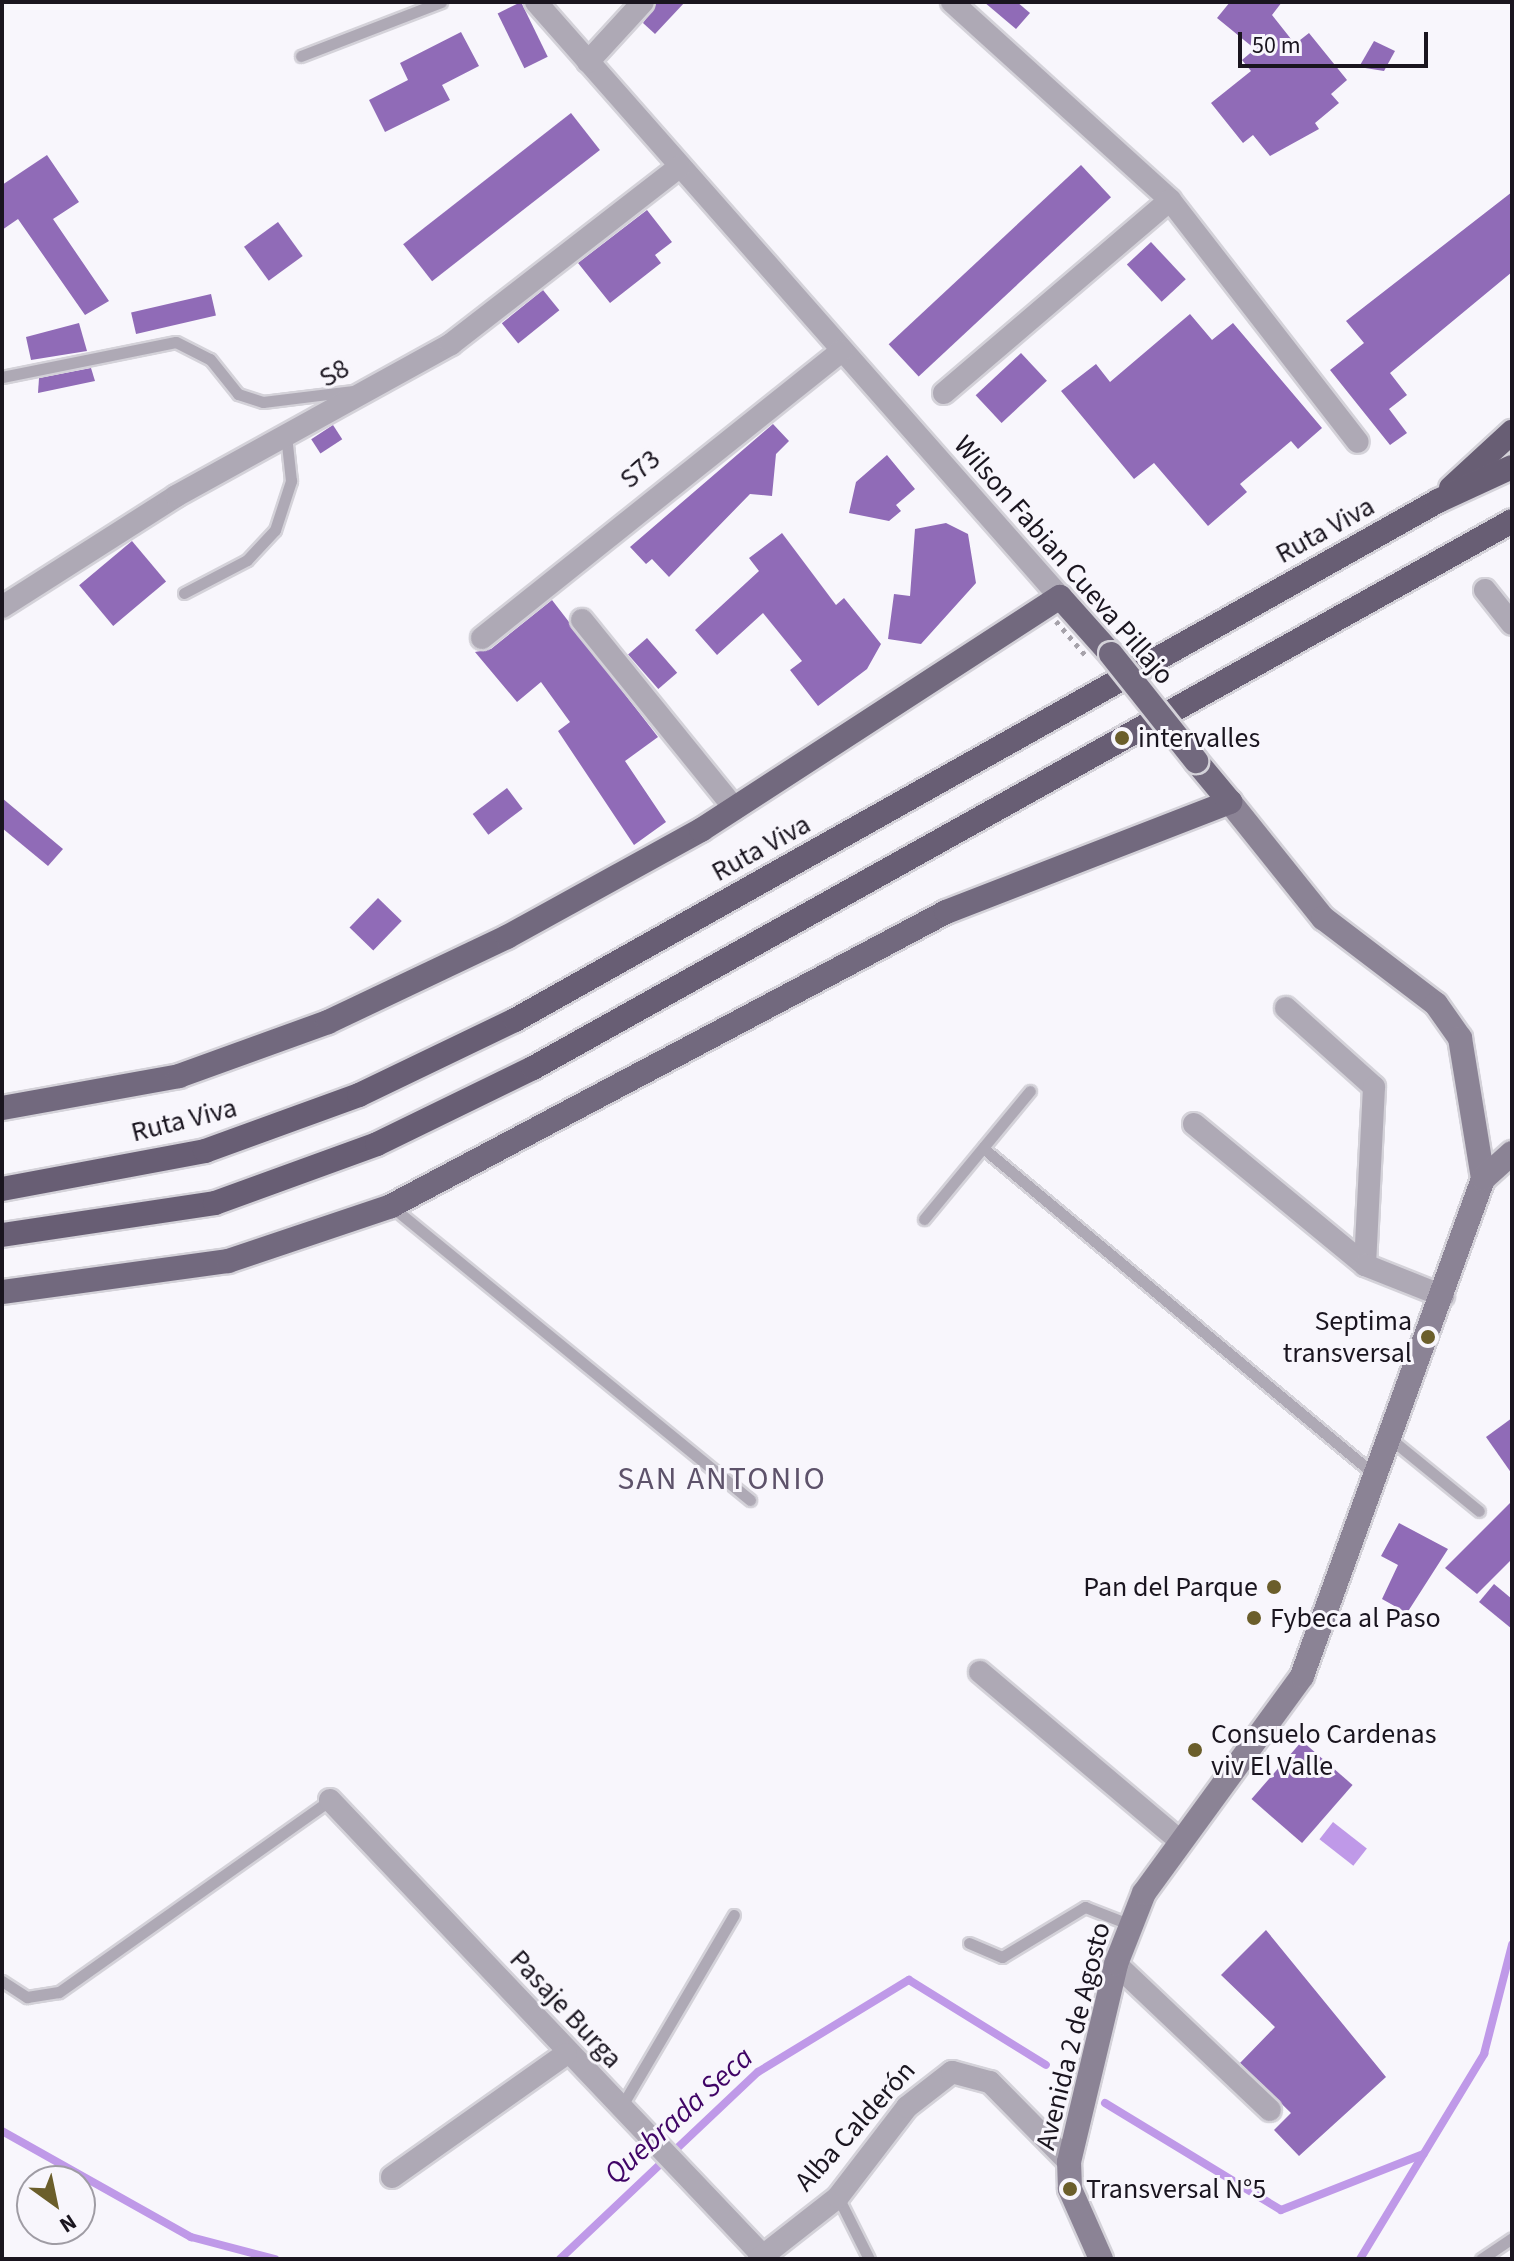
<!DOCTYPE html>
<meta charset="utf-8">
<style>
body{margin:0}
#map{position:relative;width:1514px;height:2261px;overflow:hidden;background:#f8f6fc;font-family:"Source Sans 3",sans-serif}
div>[style]{position:absolute}
.water>*{inset:0;background:#bf99e8;transform-origin:0 0}
.stream>*{height:8px;margin:-4px;padding:0 4px;transform-origin:4px;border-radius:4px;background:#bf99e8}
.building>*{inset:0;background:#906bb7;transform-origin:0 0}
.roads{filter:drop-shadow(2px 0 #d4d2d9) drop-shadow(-2px 0 #d4d2d9) drop-shadow(0 2px #d4d2d9) drop-shadow(0 -2px #d4d2d9)}
.service>*{height:11px;margin:-5.5px;padding:0 5.5px;transform-origin:5.5px;border-radius:5.5px;background:#aea9b5}
.minor>*{height:22px;margin:-11px;padding:0 11px;transform-origin:11px;border-radius:11px;background:#aea9b5}
.secondary>*{height:24px;margin:-12px;padding:0 12px;transform-origin:12px;border-radius:12px;background:#8b8395}
.primary>*{height:24px;margin:-12px;padding:0 12px;transform-origin:12px;border-radius:12px;background:#72697e}
.trunk>*{height:24px;margin:-12px;padding:0 12px;transform-origin:12px;border-radius:12px;background:#685e74}
.path-bridge>*{height:5px;margin-top:-2.5px;transform-origin:0;background:repeating-linear-gradient(90deg,#a6a2aa 0 4px,transparent 0 10px)}
.bridges{filter:drop-shadow(2px 0 #d4d2d9) drop-shadow(-2px 0 #d4d2d9) drop-shadow(0 2px #d4d2d9) drop-shadow(0 -2px #d4d2d9)}
.primary-bridge>*{height:24px;margin:-12px;padding:0 12px;transform-origin:12px;border-radius:12px;background:#72697e}
.dots>*{width:22px;height:22px;translate:-50% -50%;box-sizing:border-box;border:4px solid #f8f6fc;border-radius:50%}
span{translate:-50% -50%;white-space:nowrap;text-align:center;line-height:1.15;-webkit-text-stroke:6px #f8f6fc;paint-order:stroke}
.street-label{font-size:28px;color:#1a151f}
.poi-label{font-size:28px;color:#1a151f}
.left{translate:0 -50%;text-align:left}
.right{translate:-100% -50%;text-align:right}
.water-label{font-size:30px;color:#400466;font-style:italic}
.quarter-label{font-size:32px;color:#5d526a;letter-spacing:2px}
.frame{position:absolute;inset:0;border:4px solid #1a151f;pointer-events:none}
.north{position:absolute;left:16px;top:2165px;width:80px;height:80px;box-sizing:border-box;background:#f8f6fc;border:2px solid #9f9ca4;border-radius:50%;rotate:147deg;font-size:22px;font-weight:700;line-height:32px;text-align:center;color:#1a151f}
.north::after{content:'';display:block;margin:auto;width:28px;height:36px;background:#6b5e2b;clip-path:polygon(50% 0,100% 100%,50% 72%,0 100%)}
.scale{position:absolute;left:1238px;top:32px;width:190px;height:36px;box-sizing:border-box;border:4px solid #1a151f;border-top:0;padding-left:10px;font-size:24px;line-height:28px;white-space:nowrap;color:#1a151f;-webkit-text-stroke:6px #f8f6fc;paint-order:stroke}
</style>
<div id="map">
<div class="water">
<i style="left:1333px;top:1822px;width:43px;height:22px;rotate:38deg"></i>
</div>
<div class="stream">
<i style="left:1105px;top:2103px;width:206px;rotate:31.3deg"></i>
<i style="left:1281px;top:2210px;width:153px;rotate:-21.5deg"></i>
<i style="left:2px;top:2131px;width:217px;rotate:29.3deg"></i>
<i style="left:191px;top:2237px;width:87px;rotate:14.7deg"></i>
<i style="left:560px;top:2259px;width:272px;rotate:-43.4deg"></i>
<i style="left:758px;top:2072px;width:177px;rotate:-31.4deg"></i>
<i style="left:909px;top:1980px;width:161px;rotate:31.8deg"></i>
<i style="left:1360px;top:2259px;width:240px;rotate:-58.8deg"></i>
<i style="left:1484px;top:2054px;width:113px;rotate:-75.6deg"></i>
</div>
<div class="building">
<i style="left:521px;top:2px;width:61px;height:26px;rotate:64deg"></i>
<i style="clip-path:polygon(657px 2px,685px 2px,655px 34px,643px 23px)"></i>
<i style="clip-path:polygon(984px 2px,1017px 2px,1030px 13px,1016px 29px)"></i>
<i style="clip-path:polygon(1230px 2px,1282px 2px,1272px 15px,1295px 44px,1309px 33px,1347px 80px,1331px 94px,1339px 103px,1315px 123px,1319px 129px,1270px 156px,1253px 135px,1243px 143px,1211px 103px,1251px 71px,1242px 60px,1255px 49px,1217px 18px)"></i>
<i style="clip-path:polygon(461px 32px,479px 66px,442px 85px,450px 100px,385px 132px,369px 100px,408px 80px,400px 63px)"></i>
<i style="clip-path:polygon(1374px 41px,1395px 51px,1384px 71px,1359px 67px)"></i>
<i style="left:571px;top:113px;width:47px;height:213px;rotate:52deg"></i>
<i style="clip-path:polygon(47px 155px,79px 202px,53px 219px,109px 301px,85px 315px,18px 219px,2px 230px,2px 185px)"></i>
<i style="left:1081px;top:165px;width:44px;height:263px;rotate:47deg"></i>
<i style="clip-path:polygon(1512px 192px,1512px 272px,1390px 373px,1407px 395px,1389px 409px,1407px 433px,1390px 445px,1330px 370px,1364px 343px,1346px 321px)"></i>
<i style="clip-path:polygon(647px 210px,672px 242px,655px 255px,661px 263px,610px 303px,578px 263px)"></i>
<i style="left:278px;top:222px;width:42px;height:42px;rotate:54deg"></i>
<i style="left:1151px;top:242px;width:51px;height:33px;rotate:47deg"></i>
<i style="left:543px;top:290px;width:26px;height:53px;rotate:51deg"></i>
<i style="left:211px;top:294px;width:22px;height:82px;rotate:77deg"></i>
<i style="clip-path:polygon(1190px 314px,1212px 340px,1233px 323px,1322px 428px,1298px 449px,1291px 441px,1240px 484px,1247px 492px,1208px 526px,1154px 463px,1134px 479px,1061px 391px,1096px 364px,1110px 382px)"></i>
<i style="clip-path:polygon(79px 323px,87px 351px,31px 360px,26px 337px)"></i>
<i style="left:1021px;top:353px;width:38px;height:62px;rotate:47deg"></i>
<i style="clip-path:polygon(91px 368px,95px 381px,38px 393px,39px 378px)"></i>
<i style="clip-path:polygon(773px 424px,789px 441px,776px 454px,772px 496px,750px 494px,669px 577px,652px 559px,646px 564px,630px 547px)"></i>
<i style="left:333px;top:425px;width:17px;height:26px;rotate:57deg"></i>
<i style="clip-path:polygon(887px 455px,915px 489px,896px 505px,901px 511px,889px 521px,849px 513px,856px 482px)"></i>
<i style="clip-path:polygon(946px 523px,968px 534px,976px 583px,921px 644px,888px 639px,894px 594px,910px 596px,915px 529px)"></i>
<i style="clip-path:polygon(782px 533px,836px 605px,844px 598px,881px 644px,867px 669px,818px 706px,790px 670px,802px 661px,763px 613px,717px 655px,695px 630px,759px 571px,749px 558px)"></i>
<i style="left:132px;top:541px;width:53px;height:69px;rotate:50deg"></i>
<i style="clip-path:polygon(552px 600px,658px 737px,625px 761px,666px 822px,634px 845px,558px 731px,570px 722px,541px 682px,517px 702px,475px 652px,491px 649px)"></i>
<i style="left:647px;top:638px;width:46px;height:25px;rotate:49deg"></i>
<i style="left:507px;top:788px;width:26px;height:43px;rotate:53deg"></i>
<i style="clip-path:polygon(2px 798px,63px 849px,48px 866px,2px 828px)"></i>
<i style="left:378px;top:898px;width:33px;height:41px;rotate:44deg"></i>
<i style="clip-path:polygon(1512px 1418px,1512px 1474px,1486px 1437px)"></i>
<i style="clip-path:polygon(1512px 1501px,1512px 1559px,1477px 1594px,1445px 1568px)"></i>
<i style="clip-path:polygon(1399px 1523px,1448px 1549px,1407px 1613px,1382px 1599px,1398px 1565px,1381px 1556px)"></i>
<i style="clip-path:polygon(1494px 1584px,1512px 1599px,1512px 1629px,1479px 1602px)"></i>
<i style="left:1302px;top:1741px;width:67px;height:77px;rotate:41deg"></i>
<i style="clip-path:polygon(1266px 1930px,1386px 2077px,1299px 2156px,1274px 2130px,1291px 2113px,1240px 2063px,1275px 2027px,1221px 1975px)"></i>
</div>
<div class="roads">
<div class="service">
<i style="left:301px;top:56px;width:150px;rotate:-21.1deg"></i>
<i style="left:2px;top:377px;width:177px;rotate:-11.4deg"></i>
<i style="left:176px;top:342px;width:38px;rotate:27deg"></i>
<i style="left:210px;top:359px;width:45px;rotate:51.3deg"></i>
<i style="left:238px;top:394px;width:26px;rotate:18deg"></i>
<i style="left:263px;top:402px;width:91px;rotate:-7deg"></i>
<i style="left:184px;top:593px;width:71px;rotate:-27.6deg"></i>
<i style="left:247px;top:560px;width:41px;rotate:-47deg"></i>
<i style="left:275px;top:530px;width:52px;rotate:-71.9deg"></i>
<i style="left:291px;top:481px;width:46px;rotate:-96.2deg"></i>
<i style="left:983px;top:1148px;width:510px;rotate:39.83deg"></i>
<i style="left:391px;top:1206px;width:464px;rotate:39.3deg"></i>
<i style="left:924px;top:1219px;width:166px;rotate:-50.4deg"></i>
<i style="left:1392px;top:1440px;width:112px;rotate:39.2deg"></i>
<i style="left:969px;top:1943px;width:36px;rotate:23deg"></i>
<i style="left:1002px;top:1957px;width:97px;rotate:-31.1deg"></i>
<i style="left:1085px;top:1907px;width:49px;rotate:21.4deg"></i>
<i style="left:2px;top:1981px;width:30px;rotate:33deg"></i>
<i style="left:27px;top:1997px;width:32px;rotate:-9deg"></i>
<i style="left:59px;top:1992px;width:332px;rotate:-35.3deg"></i>
<i style="left:620px;top:2109px;width:225px;rotate:-59.6deg"></i>
<i style="left:838px;top:2197px;width:69px;rotate:63.4deg"></i>
<i style="left:1481px;top:2259px;width:37px;rotate:-34deg"></i>
</div>
<div class="minor">
<i style="left:536px;top:2px;width:793px;rotate:48.63deg"></i>
<i style="left:952px;top:2px;width:294px;rotate:42.2deg"></i>
<i style="left:1170px;top:200px;width:306px;rotate:52.2deg"></i>
<i style="left:588px;top:62px;width:81px;rotate:-47.5deg"></i>
<i style="left:944px;top:393px;width:297px;rotate:-40.5deg"></i>
<i style="left:1485px;top:590px;width:43px;rotate:51.5deg"></i>
<i style="left:2px;top:607px;width:206px;rotate:-32.5deg"></i>
<i style="left:176px;top:496px;width:314px;rotate:-28.9deg"></i>
<i style="left:451px;top:344px;width:289px;rotate:-37.8deg"></i>
<i style="left:582px;top:620px;width:243px;rotate:51deg"></i>
<i style="left:482px;top:638px;width:460px;rotate:-38.6deg"></i>
<i style="left:1286px;top:1008px;width:118px;rotate:41.9deg"></i>
<i style="left:1374px;top:1087px;width:178px;rotate:92.9deg"></i>
<i style="left:1194px;top:1124px;width:222px;rotate:39.5deg"></i>
<i style="left:1365px;top:1265px;width:84px;rotate:21.7deg"></i>
<i style="left:980px;top:1672px;width:262px;rotate:40.2deg"></i>
<i style="left:330px;top:1800px;width:629px;rotate:46.48deg"></i>
<i style="left:1116px;top:1964px;width:212px;rotate:43.5deg"></i>
<i style="left:392px;top:2177px;width:213px;rotate:-35.3deg"></i>
<i style="left:759px;top:2259px;width:100px;rotate:-38.1deg"></i>
<i style="left:838px;top:2197px;width:113px;rotate:-52.5deg"></i>
<i style="left:907px;top:2107px;width:57px;rotate:-37.9deg"></i>
<i style="left:952px;top:2072px;width:39px;rotate:15deg"></i>
<i style="left:990px;top:2082px;width:112px;rotate:45.4deg"></i>
</div>
<div class="secondary">
<i style="left:1230px;top:802px;width:149px;rotate:51.3deg"></i>
<i style="left:1323px;top:918px;width:142px;rotate:37.3deg"></i>
<i style="left:1436px;top:1004px;width:42px;rotate:54.8deg"></i>
<i style="left:1460px;top:1038px;width:143px;rotate:80.7deg"></i>
<i style="left:1101px;top:2259px;width:77px;rotate:-113.9deg"></i>
<i style="left:1070px;top:2189px;width:27px;rotate:-92deg"></i>
<i style="left:1069px;top:2162px;width:204px;rotate:-76.6deg"></i>
<i style="left:1116px;top:1964px;width:76px;rotate:-68.5deg"></i>
<i style="left:1144px;top:1893px;width:268px;rotate:-53.9deg"></i>
<i style="left:1302px;top:1676px;width:529px;rotate:-69.99deg"></i>
<i style="left:1483px;top:1179px;width:39px;rotate:-42deg"></i>
</div>
<div class="primary">
<i style="left:2px;top:1108px;width:180px;rotate:-10.2deg"></i>
<i style="left:179px;top:1076px;width:158px;rotate:-19.9deg"></i>
<i style="left:328px;top:1022px;width:198px;rotate:-25.4deg"></i>
<i style="left:507px;top:937px;width:222px;rotate:-28.9deg"></i>
<i style="left:701px;top:830px;width:428px;rotate:-33deg"></i>
<i style="left:1060px;top:597px;width:76px;rotate:48.2deg"></i>
<i style="left:2px;top:1292px;width:228px;rotate:-7.8deg"></i>
<i style="left:228px;top:1261px;width:172px;rotate:-18.6deg"></i>
<i style="left:391px;top:1206px;width:628px;rotate:-27.91deg"></i>
<i style="left:946px;top:912px;width:305px;rotate:-21.2deg"></i>
<i style="left:1230px;top:802px;width:53px;rotate:-129.7deg"></i>
</div>
<div class="trunk">
<i style="left:1451px;top:488px;width:83px;rotate:-42.6deg"></i>
<i style="left:2px;top:1189px;width:207px;rotate:-10.6deg"></i>
<i style="left:205px;top:1151px;width:164px;rotate:-20deg"></i>
<i style="left:359px;top:1095px;width:173px;rotate:-25.7deg"></i>
<i style="left:515px;top:1020px;width:1059px;rotate:-29.35deg"></i>
<i style="left:1438px;top:501px;width:81px;rotate:-24.7deg"></i>
<i style="left:2px;top:1235px;width:215px;rotate:-8.5deg"></i>
<i style="left:215px;top:1203px;width:172px;rotate:-20deg"></i>
<i style="left:377px;top:1144px;width:174px;rotate:-26deg"></i>
<i style="left:533px;top:1068px;width:1121px;rotate:-29.19deg"></i>
</div>
</div>
<div class="path-bridge">
<i style="left:1056px;top:621px;width:48px;rotate:49.3deg"></i>
</div>
<div class="bridges">
<div class="primary-bridge">
<i style="left:1111px;top:654px;width:137px;rotate:51.5deg"></i>
</div>
</div>
<div class="dots">
<i style="left:1122px;top:738px;background:#6b5e2b"></i>
<i style="left:1428px;top:1337px;background:#6b5e2b"></i>
<i style="left:1274px;top:1587px;background:#6b5e2b"></i>
<i style="left:1254px;top:1618px;background:#6b5e2b"></i>
<i style="left:1195px;top:1750px;background:#6b5e2b"></i>
<i style="left:1070px;top:2189px;background:#6b5e2b"></i>
</div>
<div class="street-label">
<span style="left:334px;top:373px;rotate:-30deg">S8</span>
<span style="left:640px;top:469px;rotate:-41deg">S73</span>
<span style="left:1325px;top:530px;rotate:-29deg">Ruta Viva</span>
<span style="left:1064px;top:560px;rotate:49deg">Wilson Fabian Cueva Pillajo</span>
<span style="left:761px;top:848px;rotate:-29deg">Ruta Viva</span>
<span style="left:184px;top:1120px;rotate:-14deg">Ruta Viva</span>
<span style="left:566px;top:2009px;rotate:47deg">Pasaje Burga</span>
<span style="left:1073px;top:2036px;rotate:-76deg">Avenida 2 de Agosto</span>
<span style="left:855px;top:2126px;rotate:-48deg">Alba Calderón</span>
</div>
<div class="poi-label">
<span class="left" style="left:1138px;top:738px">intervalles</span>
<span class="right" style="left:1412px;top:1337px">Septima<br>transversal</span>
<span class="right" style="left:1258px;top:1587px">Pan del Parque</span>
<span class="left" style="left:1270px;top:1618px">Fybeca al Paso</span>
<span class="left" style="left:1211px;top:1750px">Consuelo Cardenas<br>viv El Valle</span>
<span class="left" style="left:1086px;top:2189px">Transversal N°5</span>
</div>
<div class="water-label">
<span style="left:679px;top:2116px;rotate:-42deg">Quebrada Seca</span>
</div>
<div class="quarter-label">
<span style="left:722px;top:1479px">SAN ANTONIO</span>
</div>
<div class="frame"></div>
<div class="north">N</div>
<div class="scale">50 m</div>
</div>
